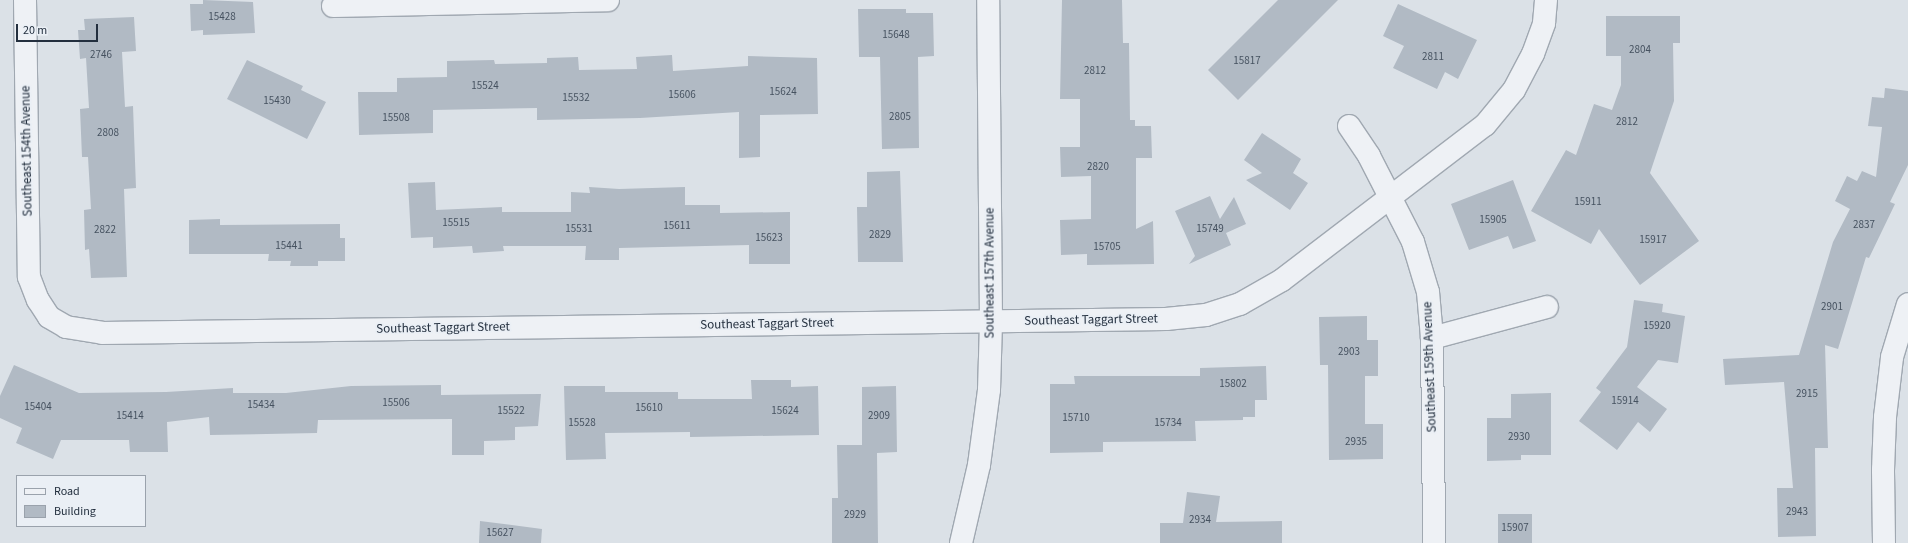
<!DOCTYPE html>
<style>
body{margin:0}
#map{position:relative;width:1908px;height:543px;overflow:hidden;background:#dbe1e7;font-family:"Source Sans 3",sans-serif}
div>[style]{position:absolute}
.building>*{inset:0;background:#b1bac4;transform-origin:0 0}
.roads{filter:drop-shadow(1px 0 #a0a8b1) drop-shadow(-1px 0 #a0a8b1) drop-shadow(0 1px #a0a8b1) drop-shadow(0 -1px #a0a8b1)}
.street>*{height:22px;margin:-11px;padding:0 11px;transform-origin:11px;border-radius:11px;background:#eef1f5}
span{translate:-50% -50%;white-space:nowrap;text-align:center;line-height:1.15;-webkit-text-stroke:3.5px #eaeff5;paint-order:stroke}
.number-label{font-size:11px;color:#465260}
.number-label span{-webkit-text-stroke-width:0}
.street-label{font-size:13px;color:#232f3e}
.legend{position:absolute;left:16px;top:475px;width:130px;height:52px;box-sizing:border-box;background:#eaeff5;border:1px solid #9aa2ac;margin:0;padding:5px 7px;list-style:none;font-size:12px;color:#232f3e}
.legend li{display:flex;align-items:center;gap:8px;height:20px}
.legend b{width:20px;border:1px solid #9aa2ac}
.scale{position:absolute;left:16px;top:24px;width:82px;height:18px;box-sizing:border-box;border:2px solid #232f3e;border-top:0;padding-left:5px;font-size:12px;line-height:14px;white-space:nowrap;color:#232f3e;-webkit-text-stroke:3px #eaeff5;paint-order:stroke}
</style>
<div id="map">
<div class="building">
<i style="clip-path:polygon(203px 0,253px 2px,255px 33px,203px 35px,203px 30px,191px 31px,190px 4px,203px 4px)"></i>
<i style="clip-path:polygon(1062px 0,1122px 0,1123px 43px,1129px 43px,1130px 120px,1135px 120px,1135px 126px,1151px 126px,1152px 158px,1136px 158px,1136px 229px,1153px 221px,1154px 264px,1087px 265px,1087px 254px,1061px 255px,1060px 220px,1091px 219px,1091px 176px,1061px 177px,1060px 147px,1080px 147px,1080px 99px,1060px 99px)"></i>
<i style="clip-path:polygon(1278px 0,1338px 0,1238px 100px,1208px 70px)"></i>
<i style="clip-path:polygon(1398px 4px,1477px 40px,1458px 79px,1445px 72px,1437px 89px,1393px 68px,1404px 46px,1383px 36px)"></i>
<i style="clip-path:polygon(858px 9px,906px 9px,906px 13px,933px 13px,934px 56px,918px 57px,919px 148px,882px 149px,880px 57px,859px 57px)"></i>
<i style="clip-path:polygon(1606px 16px,1680px 16px,1680px 43px,1673px 43px,1674px 101px,1650px 173px,1699px 241px,1640px 285px,1599px 229px,1591px 244px,1531px 211px,1566px 150px,1576px 155px,1594px 104px,1612px 110px,1621px 85px,1621px 56px,1606px 56px)"></i>
<i style="clip-path:polygon(134px 17px,136px 51px,122px 52px,125px 107px,133px 106px,136px 188px,124px 189px,127px 277px,91px 278px,89px 249px,85px 250px,84px 210px,91px 209px,88px 157px,82px 157px,80px 109px,89px 108px,86px 58px,80px 59px,78px 30px,85px 30px,84px 19px)"></i>
<i style="clip-path:polygon(672px 55px,673px 71px,748px 66px,748px 56px,817px 58px,818px 114px,760px 115px,760px 157px,739px 158px,739px 112px,640px 118px,537px 120px,537px 108px,433px 110px,433px 133px,359px 135px,358px 92px,397px 92px,397px 78px,447px 77px,447px 61px,494px 60px,495px 64px,547px 63px,547px 58px,578px 57px,579px 70px,637px 69px,636px 57px)"></i>
<i style="clip-path:polygon(247px 60px,303px 86px,301px 90px,326px 102px,307px 139px,227px 99px)"></i>
<i style="clip-path:polygon(1885px 88px,1908px 91px,1908px 165px,1890px 202px,1895px 204px,1869px 258px,1866px 257px,1838px 349px,1825px 345px,1828px 448px,1815px 448px,1816px 536px,1778px 537px,1777px 488px,1793px 488px,1784px 382px,1725px 385px,1723px 359px,1799px 355px,1833px 242px,1850px 209px,1835px 201px,1847px 176px,1857px 181px,1862px 171px,1876px 177px,1882px 127px,1868px 126px,1872px 97px,1884px 98px)"></i>
<i style="clip-path:polygon(1262px 133px,1301px 159px,1293px 173px,1308px 183px,1290px 210px,1246px 180px,1262px 173px,1244px 160px)"></i>
<i style="clip-path:polygon(900px 171px,903px 262px,858px 262px,857px 207px,867px 207px,867px 172px)"></i>
<i style="clip-path:polygon(1513px 180px,1536px 241px,1513px 249px,1508px 236px,1469px 250px,1451px 204px)"></i>
<i style="clip-path:polygon(435px 182px,436px 210px,502px 207px,502px 212px,571px 212px,571px 192px,590px 193px,589px 187px,619px 189px,685px 187px,685px 205px,720px 205px,720px 213px,790px 212px,790px 264px,749px 264px,749px 245px,619px 248px,619px 260px,585px 260px,586px 246px,503px 246px,504px 251px,473px 253px,472px 246px,433px 248px,433px 237px,411px 238px,408px 183px)"></i>
<i style="clip-path:polygon(1210px 196px,1220px 219px,1234px 197px,1246px 224px,1226px 233px,1231px 245px,1189px 264px,1195px 256px,1175px 211px)"></i>
<i style="clip-path:polygon(220px 219px,220px 225px,340px 224px,340px 238px,345px 238px,345px 261px,318px 261px,318px 266px,290px 266px,291px 261px,268px 261px,269px 254px,189px 254px,189px 220px)"></i>
<i style="clip-path:polygon(1634px 300px,1663px 304px,1662px 312px,1685px 316px,1678px 363px,1658px 360px,1637px 387px,1667px 409px,1650px 432px,1638px 422px,1617px 450px,1579px 421px,1601px 392px,1596px 388px,1627px 347px)"></i>
<i style="clip-path:polygon(1367px 316px,1367px 340px,1378px 340px,1378px 376px,1365px 376px,1365px 424px,1383px 424px,1383px 459px,1329px 460px,1328px 365px,1320px 365px,1319px 317px)"></i>
<i style="clip-path:polygon(14px 365px,79px 393px,166px 392px,233px 388px,233px 393px,286px 393px,351px 386px,441px 385px,441px 395px,541px 394px,538px 426px,515px 427px,515px 440px,484px 441px,484px 455px,452px 455px,452px 419px,318px 420px,317px 433px,210px 435px,209px 417px,167px 422px,168px 452px,130px 452px,129px 440px,61px 440px,53px 459px,16px 443px,22px 428px,0 418px,0 396px)"></i>
<i style="clip-path:polygon(1266px 366px,1267px 400px,1255px 400px,1255px 417px,1243px 417px,1243px 420px,1195px 421px,1196px 441px,1103px 442px,1103px 452px,1050px 453px,1050px 384px,1075px 384px,1074px 376px,1200px 376px,1200px 368px)"></i>
<i style="clip-path:polygon(751px 380px,791px 380px,791px 387px,818px 386px,819px 435px,690px 437px,690px 432px,605px 433px,606px 459px,566px 460px,564px 386px,605px 386px,605px 392px,678px 392px,678px 399px,752px 399px)"></i>
<i style="clip-path:polygon(896px 386px,897px 452px,877px 453px,878px 543px,832px 543px,832px 498px,838px 498px,837px 445px,862px 445px,862px 387px)"></i>
<i style="clip-path:polygon(1551px 393px,1551px 455px,1521px 455px,1521px 460px,1487px 461px,1487px 418px,1511px 418px,1511px 394px)"></i>
<i style="clip-path:polygon(1187px 492px,1220px 496px,1216px 522px,1282px 521px,1282px 543px,1160px 543px,1160px 523px,1183px 523px)"></i>
<i style="left:1498px;top:514px;width:34px;height:29px"></i>
<i style="clip-path:polygon(480px 521px,542px 529px,541px 543px,479px 543px)"></i>
</div>
<div class="roads">
<div class="street">
<i style="left:25px;top:0;width:277px;rotate:89.2deg"></i>
<i style="left:29px;top:277px;width:25px;rotate:69deg"></i>
<i style="left:38px;top:300px;width:20px;rotate:57deg"></i>
<i style="left:49px;top:317px;width:20px;rotate:30deg"></i>
<i style="left:66px;top:327px;width:36px;rotate:9deg"></i>
<i style="left:102px;top:333px;width:1064px;rotate:-0.75deg"></i>
<i style="left:1166px;top:319px;width:40px;rotate:-5.7deg"></i>
<i style="left:1206px;top:315px;width:36px;rotate:-18deg"></i>
<i style="left:1240px;top:304px;width:48px;rotate:-29.7deg"></i>
<i style="left:1282px;top:280px;width:255px;rotate:-37.4deg"></i>
<i style="left:1485px;top:125px;width:45px;rotate:-50.4deg"></i>
<i style="left:1514px;top:90px;width:41px;rotate:-62.2deg"></i>
<i style="left:1533px;top:54px;width:33px;rotate:-70deg"></i>
<i style="left:1544px;top:23px;width:23px;rotate:-85deg"></i>
<i style="left:333px;top:6px;width:275px;rotate:-1.2deg"></i>
<i style="left:1349px;top:126px;width:36px;rotate:56deg"></i>
<i style="left:1369px;top:156px;width:97px;rotate:62.9deg"></i>
<i style="left:1413px;top:242px;width:52px;rotate:73.3deg"></i>
<i style="left:1428px;top:292px;width:46px;rotate:85deg"></i>
<i style="left:1432px;top:338px;width:205px;rotate:89.4deg"></i>
<i style="left:1432px;top:338px;width:119px;rotate:-15.1deg"></i>
<i style="left:961px;top:543px;width:80px;rotate:-77deg"></i>
<i style="left:979px;top:465px;width:76px;rotate:-82.4deg"></i>
<i style="left:989px;top:390px;width:69px;rotate:-88.3deg"></i>
<i style="left:991px;top:321px;width:321px;rotate:-90.5deg"></i>
<i style="left:1884px;top:543px;width:73px;rotate:-90.8deg"></i>
<i style="left:1883px;top:470px;width:53px;rotate:-87.8deg"></i>
<i style="left:1885px;top:417px;width:60px;rotate:-83.3deg"></i>
<i style="left:1892px;top:357px;width:55px;rotate:-73.2deg"></i>
</div>
</div>
<div class="number-label">
<span style="left:222px;top:17px">15428</span>
<span style="left:896px;top:35px">15648</span>
<span style="left:1640px;top:50px">2804</span>
<span style="left:101px;top:55px">2746</span>
<span style="left:1433px;top:57px">2811</span>
<span style="left:1247px;top:61px">15817</span>
<span style="left:1095px;top:71px">2812</span>
<span style="left:485px;top:86px">15524</span>
<span style="left:783px;top:92px">15624</span>
<span style="left:682px;top:95px">15606</span>
<span style="left:576px;top:98px">15532</span>
<span style="left:277px;top:101px">15430</span>
<span style="left:900px;top:117px">2805</span>
<span style="left:396px;top:118px">15508</span>
<span style="left:1627px;top:122px">2812</span>
<span style="left:108px;top:133px">2808</span>
<span style="left:1098px;top:167px">2820</span>
<span style="left:1588px;top:202px">15911</span>
<span style="left:1493px;top:220px">15905</span>
<span style="left:456px;top:223px">15515</span>
<span style="left:1864px;top:225px">2837</span>
<span style="left:677px;top:226px">15611</span>
<span style="left:579px;top:229px">15531</span>
<span style="left:1210px;top:229px">15749</span>
<span style="left:105px;top:230px">2822</span>
<span style="left:880px;top:235px">2829</span>
<span style="left:769px;top:238px">15623</span>
<span style="left:1653px;top:240px">15917</span>
<span style="left:289px;top:246px">15441</span>
<span style="left:1107px;top:247px">15705</span>
<span style="left:1832px;top:307px">2901</span>
<span style="left:1657px;top:326px">15920</span>
<span style="left:1349px;top:352px">2903</span>
<span style="left:1233px;top:384px">15802</span>
<span style="left:1807px;top:394px">2915</span>
<span style="left:1625px;top:401px">15914</span>
<span style="left:396px;top:403px">15506</span>
<span style="left:261px;top:405px">15434</span>
<span style="left:38px;top:407px">15404</span>
<span style="left:649px;top:408px">15610</span>
<span style="left:511px;top:411px">15522</span>
<span style="left:785px;top:411px">15624</span>
<span style="left:130px;top:416px">15414</span>
<span style="left:879px;top:416px">2909</span>
<span style="left:1076px;top:418px">15710</span>
<span style="left:582px;top:423px">15528</span>
<span style="left:1168px;top:423px">15734</span>
<span style="left:1519px;top:437px">2930</span>
<span style="left:1356px;top:442px">2935</span>
<span style="left:1797px;top:512px">2943</span>
<span style="left:855px;top:515px">2929</span>
<span style="left:1200px;top:520px">2934</span>
<span style="left:1515px;top:528px">15907</span>
<span style="left:500px;top:533px">15627</span>
</div>
<div class="street-label">
<span style="left:27px;top:151px;rotate:-91deg">Southeast 154th Avenue</span>
<span style="left:990px;top:273px;rotate:-90deg">Southeast 157th Avenue</span>
<span style="left:1091px;top:320px;rotate:-1deg">Southeast Taggart Street</span>
<span style="left:767px;top:324px;rotate:-1deg">Southeast Taggart Street</span>
<span style="left:443px;top:328px;rotate:-1deg">Southeast Taggart Street</span>
<span style="left:1430px;top:367px;rotate:-92deg">Southeast 159th Avenue</span>
</div>
<ul class="legend">
<li><b style="height:5px;background:#eef1f5"></b>Road</li>
<li><b style="height:11px;background:#b1bac4"></b>Building</li>
</ul>
<div class="scale">20 m</div>
</div>
